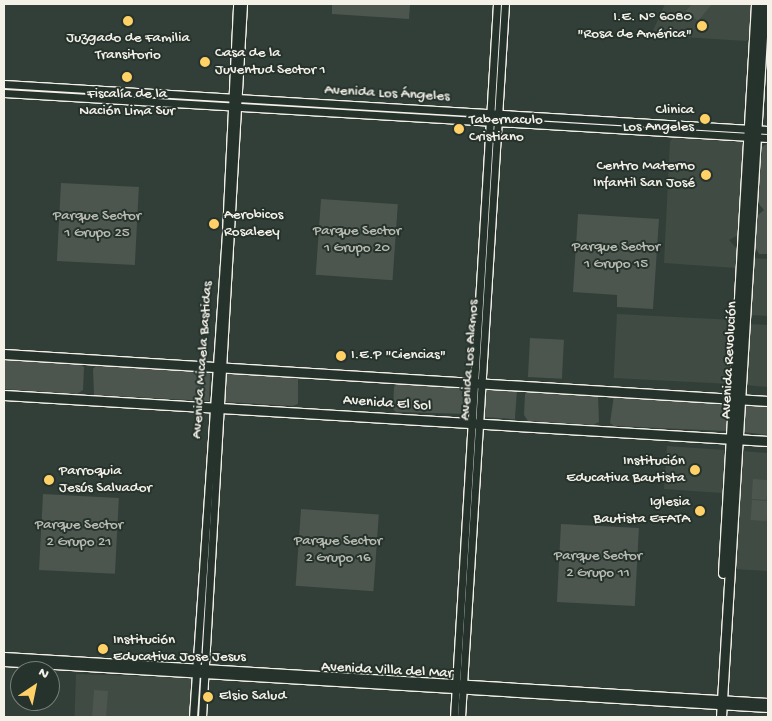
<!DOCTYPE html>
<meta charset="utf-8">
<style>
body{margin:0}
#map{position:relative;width:772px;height:721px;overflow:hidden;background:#323e38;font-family:"Gochi Hand",sans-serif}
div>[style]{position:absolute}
.built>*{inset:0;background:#404b44;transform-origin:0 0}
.green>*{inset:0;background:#4c564f;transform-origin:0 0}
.roads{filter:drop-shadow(1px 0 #f4f1e8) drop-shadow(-1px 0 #f4f1e8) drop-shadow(0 1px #f4f1e8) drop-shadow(0 -1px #f4f1e8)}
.minor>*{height:7px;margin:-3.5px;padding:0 3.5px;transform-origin:3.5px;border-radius:3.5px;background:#26332d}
.major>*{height:9px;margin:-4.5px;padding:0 4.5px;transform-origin:4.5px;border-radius:4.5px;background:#26332d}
.dots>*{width:14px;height:14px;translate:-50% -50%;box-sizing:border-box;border:2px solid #26332d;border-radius:50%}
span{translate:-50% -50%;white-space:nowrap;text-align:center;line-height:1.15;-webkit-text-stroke:4px #26332d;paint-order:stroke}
.poi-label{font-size:15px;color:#f4f1e8}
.right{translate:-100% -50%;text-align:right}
.left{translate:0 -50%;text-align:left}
.street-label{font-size:15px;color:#f4f1e8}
.park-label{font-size:15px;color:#b9bbb2}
.frame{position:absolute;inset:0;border:5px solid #f4f1e8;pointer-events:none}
.north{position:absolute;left:10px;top:661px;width:50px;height:50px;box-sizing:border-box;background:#26332d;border:1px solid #787f78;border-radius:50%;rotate:34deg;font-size:14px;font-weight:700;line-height:20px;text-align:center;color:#f4f1e8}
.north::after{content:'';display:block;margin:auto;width:18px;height:22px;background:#ffd166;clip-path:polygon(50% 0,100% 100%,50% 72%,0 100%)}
</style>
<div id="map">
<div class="built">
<i style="clip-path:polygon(665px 4px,751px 4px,750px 38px,746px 41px,651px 35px)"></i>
<i style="clip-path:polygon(673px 138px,742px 142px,744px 145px,740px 234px,729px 240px,737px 249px,736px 268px,664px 263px,670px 141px)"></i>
<i style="clip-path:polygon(753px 258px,768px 259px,768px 316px,750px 315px)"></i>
<i style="left:617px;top:314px;width:117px;height:64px;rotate:3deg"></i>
<i style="clip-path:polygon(749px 324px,768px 325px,768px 387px,746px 385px)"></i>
<i style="left:667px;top:446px;width:58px;height:43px;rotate:4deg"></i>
<i style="clip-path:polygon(742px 451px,768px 453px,768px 571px,733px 569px)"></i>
<i style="left:76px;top:674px;width:115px;height:43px;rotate:2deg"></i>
</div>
<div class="green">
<i style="clip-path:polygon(332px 4px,410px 4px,409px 19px,332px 14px)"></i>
<i style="clip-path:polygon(692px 4px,712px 4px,698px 21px,686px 11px)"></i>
<i style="clip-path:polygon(768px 143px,768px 254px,759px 254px,755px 246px,757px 216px,764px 210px,758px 203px,762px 147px)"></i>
<i style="left:61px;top:183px;width:78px;height:78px;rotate:3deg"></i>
<i style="left:321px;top:199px;width:77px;height:76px;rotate:4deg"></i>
<i style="clip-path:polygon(578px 214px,659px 219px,653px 309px,617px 307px,617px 295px,573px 292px)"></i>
<i style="left:530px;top:338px;width:34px;height:39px;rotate:3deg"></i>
<i style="clip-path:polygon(4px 359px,80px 364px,84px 367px,83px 390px,77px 394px,4px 389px)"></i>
<i style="clip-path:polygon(97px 365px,207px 371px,210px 374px,209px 401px,94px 395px,93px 369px)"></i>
<i style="clip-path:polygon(227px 372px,298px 376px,298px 404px,293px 406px,225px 402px,224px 375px)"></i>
<i style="clip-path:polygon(398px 383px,467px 387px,468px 414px,396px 412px,393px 409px,394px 387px)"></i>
<i style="left:485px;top:388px;width:32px;height:29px;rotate:4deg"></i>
<i style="clip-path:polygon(529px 390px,598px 395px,599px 422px,593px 425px,528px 421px,524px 415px,525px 394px)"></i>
<i style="clip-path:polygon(614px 395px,726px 402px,726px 431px,614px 426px,610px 423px)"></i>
<i style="clip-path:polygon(745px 404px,768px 404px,768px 435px,743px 432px)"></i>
<i style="left:753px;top:479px;width:15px;height:20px;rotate:4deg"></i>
<i style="left:43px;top:494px;width:76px;height:76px;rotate:3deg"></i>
<i style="left:752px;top:500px;width:16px;height:20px;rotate:4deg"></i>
<i style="left:301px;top:509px;width:78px;height:77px;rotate:4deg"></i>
<i style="left:561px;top:524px;width:78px;height:78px;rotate:3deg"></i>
<i style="left:94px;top:690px;width:14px;height:26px;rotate:4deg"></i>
</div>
<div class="roads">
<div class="minor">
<i style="left:4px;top:84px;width:765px;rotate:3.45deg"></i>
<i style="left:4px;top:93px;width:765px;rotate:3.37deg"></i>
<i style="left:4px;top:656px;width:765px;rotate:3.45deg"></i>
<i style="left:4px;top:662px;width:765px;rotate:3.45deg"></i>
<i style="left:193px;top:717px;width:486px;rotate:-86.1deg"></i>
<i style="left:226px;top:232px;width:228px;rotate:-87.2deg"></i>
<i style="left:202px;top:717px;width:714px;rotate:-86.71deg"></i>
<i style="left:454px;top:717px;width:714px;rotate:-86.55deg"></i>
<i style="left:461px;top:717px;width:714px;rotate:-86.47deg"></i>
</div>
<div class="major">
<i style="left:4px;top:354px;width:765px;rotate:3.52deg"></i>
<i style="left:4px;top:395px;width:765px;rotate:3.45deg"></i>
<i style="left:723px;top:573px;width:570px;rotate:-86.68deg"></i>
<i style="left:721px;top:717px;width:714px;rotate:-86.55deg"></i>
</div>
</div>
<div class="dots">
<i style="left:128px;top:21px;background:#ffd166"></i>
<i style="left:702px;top:26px;background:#ffd166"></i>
<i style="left:205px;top:62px;background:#ffd166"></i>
<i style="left:127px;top:77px;background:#ffd166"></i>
<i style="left:705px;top:119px;background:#ffd166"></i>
<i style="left:459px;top:129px;background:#ffd166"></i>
<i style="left:706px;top:175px;background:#ffd166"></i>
<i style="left:214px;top:224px;background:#ffd166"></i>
<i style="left:341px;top:356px;background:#ffd166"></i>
<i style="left:695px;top:470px;background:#ffd166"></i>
<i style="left:49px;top:480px;background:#ffd166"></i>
<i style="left:700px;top:511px;background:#ffd166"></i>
<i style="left:103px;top:649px;background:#ffd166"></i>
<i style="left:208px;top:697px;background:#ffd166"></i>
</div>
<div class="poi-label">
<span class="right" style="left:692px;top:26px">I.E. N° 6080<br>"Rosa de América"</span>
<span style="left:128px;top:47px">Juzgado de Familia<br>Transitorio</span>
<span class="left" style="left:215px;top:62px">Casa de la<br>Juventud Sector 1</span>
<span style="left:127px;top:103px">Fiscalía de la<br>Nación Lima Sur</span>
<span class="right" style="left:694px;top:119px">Clinica<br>Los Angeles</span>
<span class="left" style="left:469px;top:129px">Tabernaculo<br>Cristiano</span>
<span class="right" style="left:695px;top:175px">Centro Materno<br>Infantil San José</span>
<span class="left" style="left:224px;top:224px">Aerobicos<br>Rosaleey</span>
<span class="left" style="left:351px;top:356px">I.E.P "Ciencias"</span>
<span class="right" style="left:685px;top:470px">Institución<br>Educativa Bautista</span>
<span class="left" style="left:59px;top:480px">Parroquia<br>Jesús Salvador</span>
<span class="right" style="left:690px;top:511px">Iglesia<br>Bautista EFATA</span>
<span class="left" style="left:113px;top:649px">Institución<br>Educativa Jose Jesus</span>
<span class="left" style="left:219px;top:697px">Elsio Salud</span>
</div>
<div class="street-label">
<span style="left:387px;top:94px;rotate:3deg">Avenida Los Ángeles</span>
<span style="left:203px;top:360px;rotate:-86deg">Avenida Micaela Bastidas</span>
<span style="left:470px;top:360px;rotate:-86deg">Avenida Los Alamos</span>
<span style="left:730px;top:360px;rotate:-87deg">Avenida Revolución</span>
<span style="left:387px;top:404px;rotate:4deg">Avenida El Sol</span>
<span style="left:387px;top:671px;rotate:3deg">Avenida Villa del Mar</span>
</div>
<div class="park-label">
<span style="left:97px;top:225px">Parque Sector<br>1 Grupo 25</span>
<span style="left:357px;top:240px">Parque Sector<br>1 Grupo 20</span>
<span style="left:616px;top:256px">Parque Sector<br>1 Grupo 15</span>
<span style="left:79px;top:534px">Parque Sector<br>2 Grupo 21</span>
<span style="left:338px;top:550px">Parque Sector<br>2 Grupo 16</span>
<span style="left:598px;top:565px">Parque Sector<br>2 Grupo 11</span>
</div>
<div class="frame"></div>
<div class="north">N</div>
</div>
